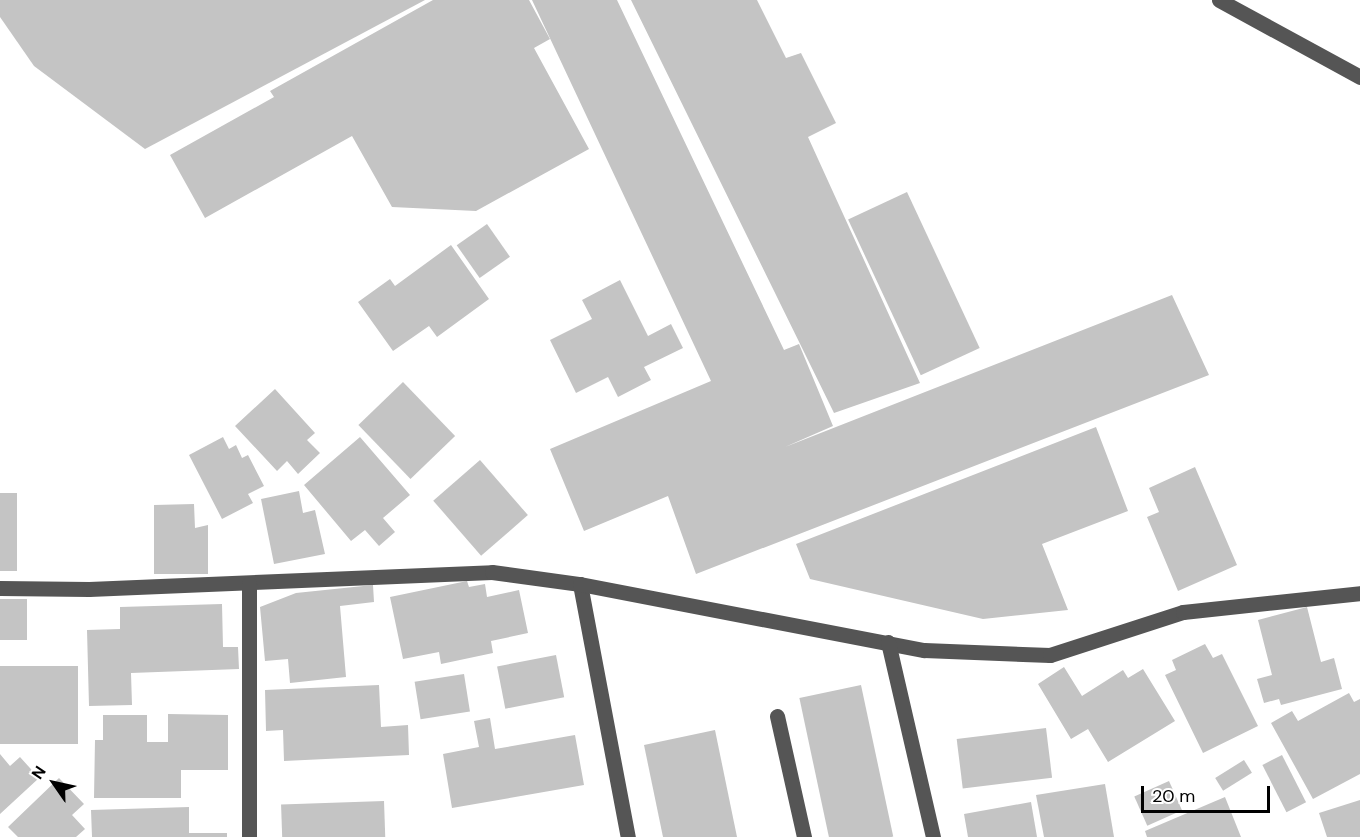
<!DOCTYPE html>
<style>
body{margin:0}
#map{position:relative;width:1360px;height:837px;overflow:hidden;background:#fff;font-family:"DM Sans",sans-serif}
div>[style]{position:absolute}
.building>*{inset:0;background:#c4c4c4;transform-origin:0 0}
.minor>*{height:15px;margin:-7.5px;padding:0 7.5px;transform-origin:7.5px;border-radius:7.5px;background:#555}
span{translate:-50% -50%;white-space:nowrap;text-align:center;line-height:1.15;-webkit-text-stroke:4.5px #fff;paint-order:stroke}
.north{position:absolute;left:24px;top:753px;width:60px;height:60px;-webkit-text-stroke:4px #fff;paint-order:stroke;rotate:304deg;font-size:16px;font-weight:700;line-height:24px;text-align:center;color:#000}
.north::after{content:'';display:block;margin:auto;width:21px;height:27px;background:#000;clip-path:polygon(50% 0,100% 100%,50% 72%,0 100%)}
.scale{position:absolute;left:1141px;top:786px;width:129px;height:27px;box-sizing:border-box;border:3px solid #000;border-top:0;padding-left:8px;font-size:18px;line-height:21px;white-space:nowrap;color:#000;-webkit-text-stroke:4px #fff;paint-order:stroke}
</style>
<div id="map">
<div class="building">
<i style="clip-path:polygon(0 0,425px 0,145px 149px,34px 66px,0 17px)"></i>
<i style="clip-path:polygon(433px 0,529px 0,550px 39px,534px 48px,589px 149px,476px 211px,392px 207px,352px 136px,205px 218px,170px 155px,274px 97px,270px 91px)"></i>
<i style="clip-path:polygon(532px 0,617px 0,784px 350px,799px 344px,833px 426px,785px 447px,1172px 295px,1209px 375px,696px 574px,668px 496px,584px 531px,550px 449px,711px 381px)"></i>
<i style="clip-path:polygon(631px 0,757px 0,786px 58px,801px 53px,836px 123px,808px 137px,920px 383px,834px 413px)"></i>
<i style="left:907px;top:192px;width:172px;height:65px;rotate:65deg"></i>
<i style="left:487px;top:224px;width:40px;height:37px;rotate:55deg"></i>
<i style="clip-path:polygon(451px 245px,489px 299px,437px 337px,429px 326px,393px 351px,358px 302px,390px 279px,395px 286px)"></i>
<i style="clip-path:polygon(620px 280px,648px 336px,671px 324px,683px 348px,644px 367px,651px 380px,618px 397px,608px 377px,576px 393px,550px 340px,592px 319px,582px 300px)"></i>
<i style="left:403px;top:382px;width:75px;height:62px;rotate:46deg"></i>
<i style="clip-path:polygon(275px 389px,315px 433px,307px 440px,320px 453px,298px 474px,287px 461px,277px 471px,235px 426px)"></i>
<i style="clip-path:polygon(1096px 427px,1128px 511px,1042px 544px,1068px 610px,983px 619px,810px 579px,796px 544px)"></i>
<i style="clip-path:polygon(223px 437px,229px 449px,236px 445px,242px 458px,248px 455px,264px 486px,248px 494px,253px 503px,222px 519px,189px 455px)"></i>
<i style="clip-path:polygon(360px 437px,410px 495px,383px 518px,395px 532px,379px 546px,365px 530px,351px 541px,304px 485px)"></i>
<i style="left:480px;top:460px;width:73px;height:62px;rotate:49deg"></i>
<i style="clip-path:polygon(1195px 467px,1237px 565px,1178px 591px,1147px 517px,1159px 512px,1149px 488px)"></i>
<i style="clip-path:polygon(299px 491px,303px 513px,315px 510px,325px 554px,274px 564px,261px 499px)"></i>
<i style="left:0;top:493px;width:17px;height:78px"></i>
<i style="clip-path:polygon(194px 504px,195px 528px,208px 525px,208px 574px,154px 574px,154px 505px)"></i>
<i style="clip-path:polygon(467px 581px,469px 587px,485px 584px,487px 597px,519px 590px,528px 633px,491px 641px,493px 653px,441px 664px,439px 652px,403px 659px,390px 597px)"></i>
<i style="clip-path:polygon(373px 585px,374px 602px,340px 606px,346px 677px,290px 683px,288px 659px,265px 661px,260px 607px,296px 593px)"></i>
<i style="left:0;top:599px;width:27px;height:41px"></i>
<i style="clip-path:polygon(222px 604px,223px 647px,238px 647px,239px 669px,131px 673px,132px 705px,89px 706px,87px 630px,120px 629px,120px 607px)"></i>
<i style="clip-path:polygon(1307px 607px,1321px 662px,1334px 658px,1342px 689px,1281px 705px,1279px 699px,1264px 703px,1257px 679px,1272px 675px,1258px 620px)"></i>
<i style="clip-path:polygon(1205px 644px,1213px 658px,1222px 654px,1258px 726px,1203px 753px,1165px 675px,1176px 670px,1172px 660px)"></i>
<i style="left:556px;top:655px;width:43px;height:60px;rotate:79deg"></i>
<i style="left:78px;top:666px;width:78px;height:78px;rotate:90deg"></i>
<i style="clip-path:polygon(1064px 667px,1082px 696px,1123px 670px,1128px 678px,1143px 669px,1175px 721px,1108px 762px,1088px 729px,1071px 739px,1038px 684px)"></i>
<i style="left:464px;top:674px;width:38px;height:50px;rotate:81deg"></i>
<i style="clip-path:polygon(379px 685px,381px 727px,408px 725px,409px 755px,284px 761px,283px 730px,266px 731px,265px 690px)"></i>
<i style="left:861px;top:685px;width:155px;height:63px;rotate:78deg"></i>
<i style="clip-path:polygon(1349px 693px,1354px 702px,1360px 699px,1360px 774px,1313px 799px,1271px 723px,1292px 711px,1298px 721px)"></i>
<i style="clip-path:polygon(168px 714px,228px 715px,228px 770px,181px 770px,181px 798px,94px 798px,95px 740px,103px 740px,103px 715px,147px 715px,147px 742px,168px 742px)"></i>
<i style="clip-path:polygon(490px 718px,495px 749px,575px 735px,584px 785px,452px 808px,443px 754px,479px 747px,474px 721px)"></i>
<i style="left:1046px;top:728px;width:50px;height:90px;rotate:83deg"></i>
<i style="clip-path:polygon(715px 730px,737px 837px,663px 837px,644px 745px)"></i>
<i style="clip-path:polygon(0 754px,10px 766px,20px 757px,39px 778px,0 814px)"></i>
<i style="left:1282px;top:755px;width:53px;height:22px;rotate:63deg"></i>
<i style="left:1244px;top:760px;width:15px;height:34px;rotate:58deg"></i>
<i style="clip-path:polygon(59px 778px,84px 804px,72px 815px,85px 829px,76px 837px,18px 837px,8px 827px)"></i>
<i style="left:1169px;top:781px;width:32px;height:38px;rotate:66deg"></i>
<i style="clip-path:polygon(1105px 784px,1114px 837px,1044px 837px,1036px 795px)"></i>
<i style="clip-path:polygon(1225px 797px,1241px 837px,1147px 837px,1145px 831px)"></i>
<i style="clip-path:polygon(1360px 800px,1360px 837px,1327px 837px,1319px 813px)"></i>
<i style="left:384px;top:801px;width:36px;height:103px;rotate:88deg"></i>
<i style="clip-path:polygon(1031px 802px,1037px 837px,968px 837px,964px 814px)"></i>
<i style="clip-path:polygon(189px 807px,189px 833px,227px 833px,227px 837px,92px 837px,91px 810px)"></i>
</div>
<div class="minor">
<i style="left:1219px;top:0;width:161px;rotate:28.6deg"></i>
<i style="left:580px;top:584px;width:258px;rotate:79.3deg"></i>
<i style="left:0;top:588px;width:89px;rotate:0.6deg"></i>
<i style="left:89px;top:589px;width:403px;rotate:-2.4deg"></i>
<i style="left:492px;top:572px;width:89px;rotate:7.8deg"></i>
<i style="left:580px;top:584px;width:350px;rotate:10.9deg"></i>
<i style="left:924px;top:650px;width:126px;rotate:2.3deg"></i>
<i style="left:1050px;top:655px;width:140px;rotate:-17.9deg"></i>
<i style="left:1183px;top:612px;width:178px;rotate:-6.1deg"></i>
<i style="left:888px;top:642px;width:200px;rotate:77deg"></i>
<i style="left:777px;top:716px;width:124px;rotate:77.4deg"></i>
<i style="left:249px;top:837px;width:253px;rotate:-90deg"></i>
</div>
<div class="north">N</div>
<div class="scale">20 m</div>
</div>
